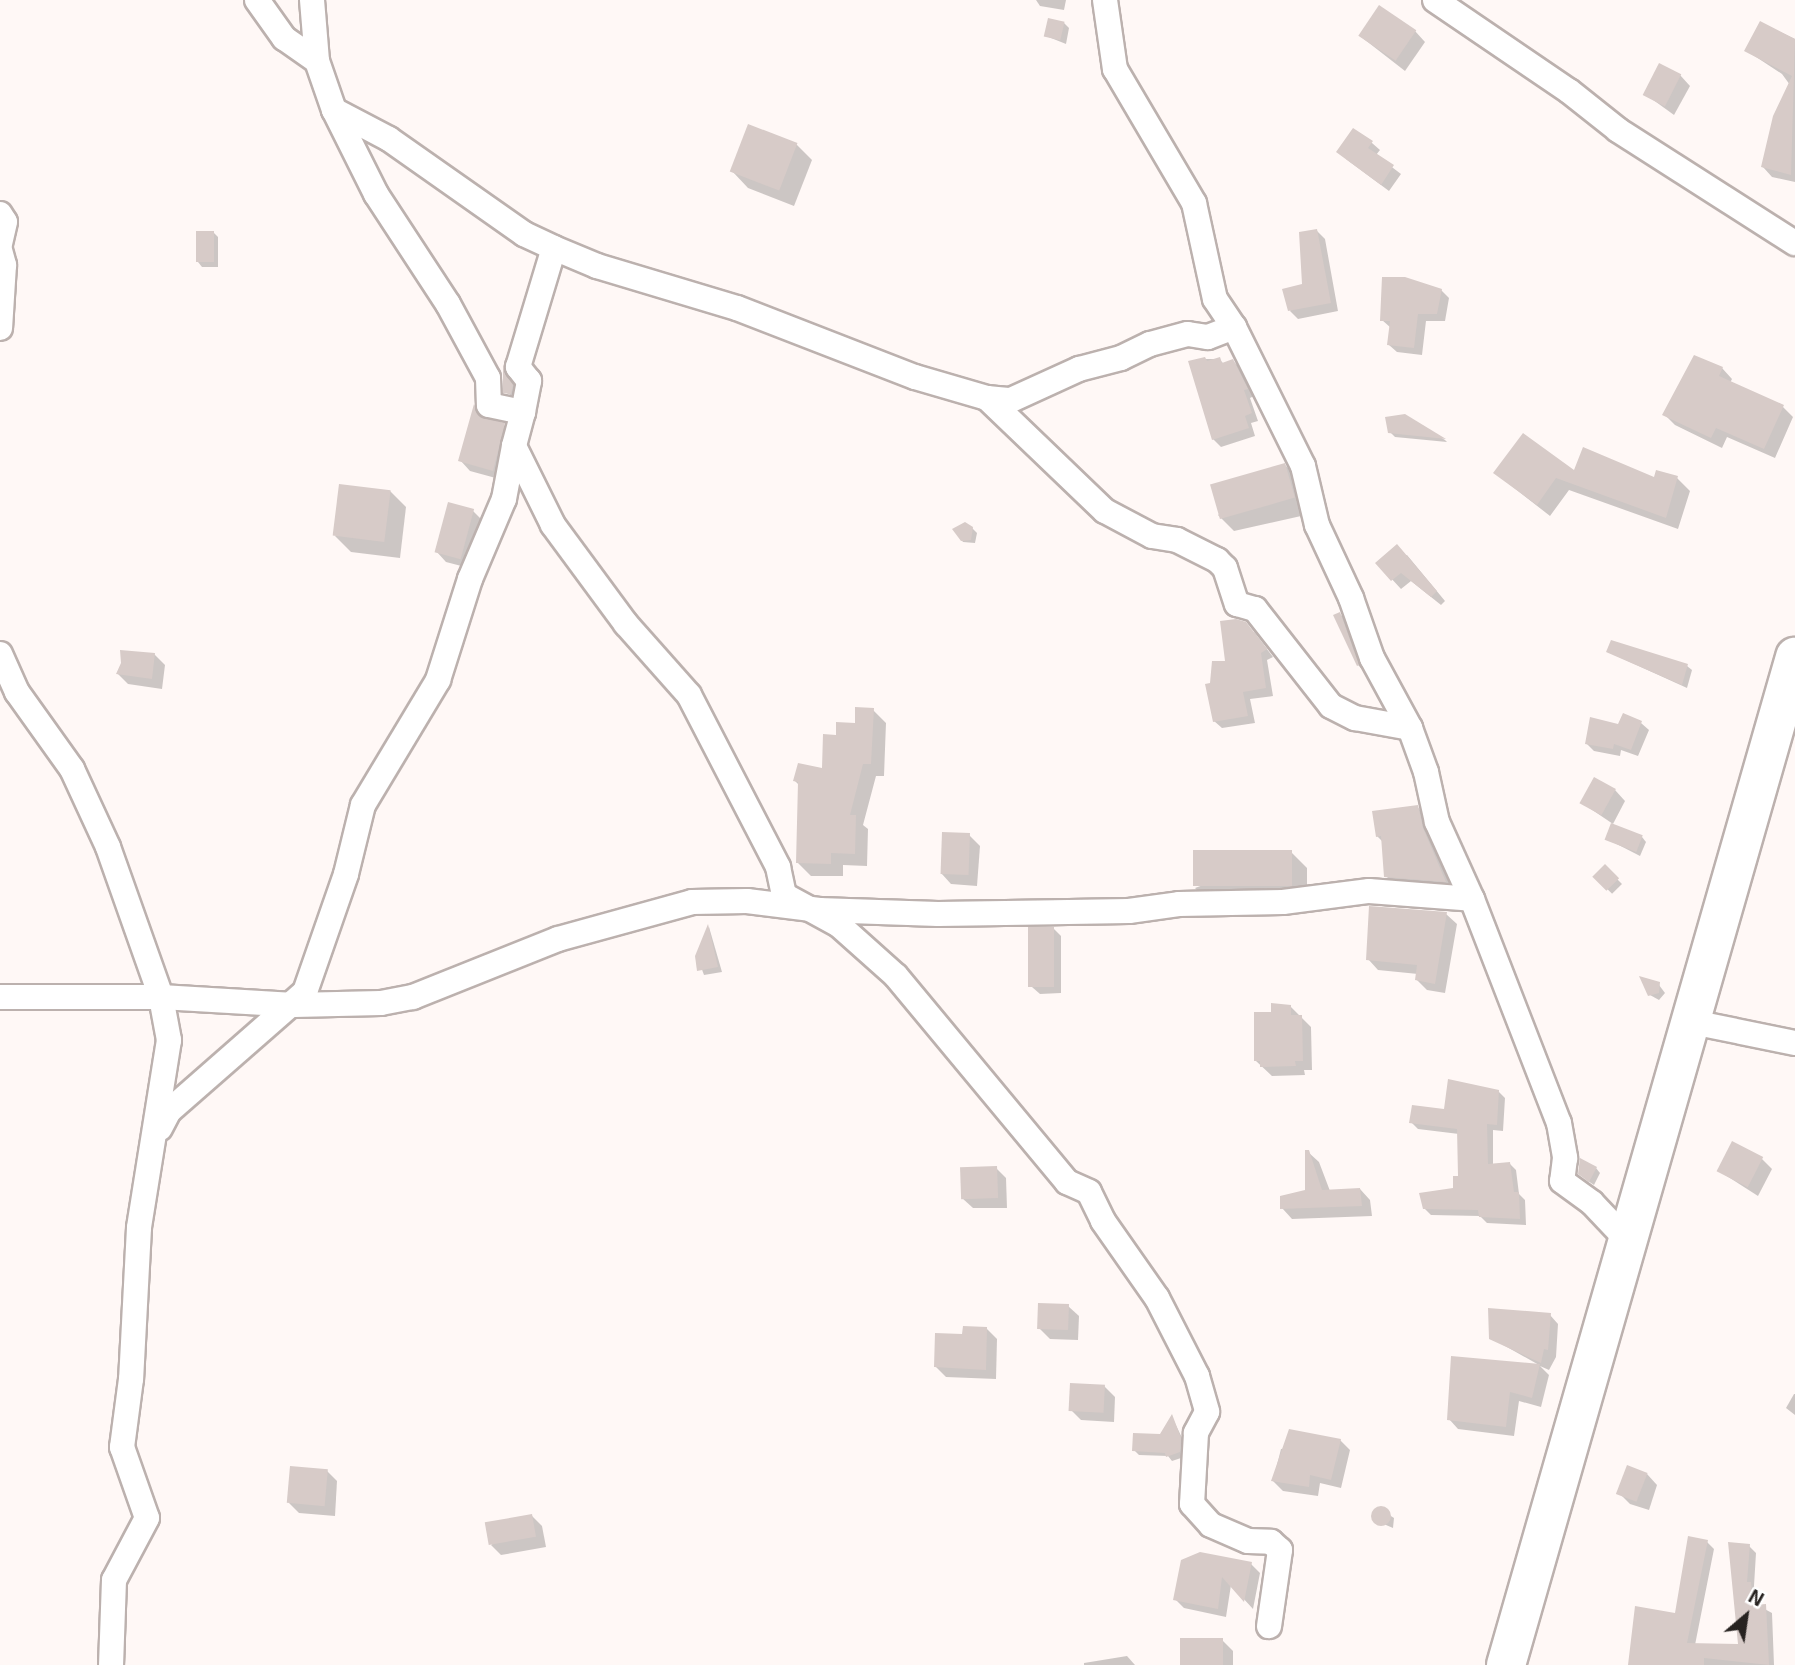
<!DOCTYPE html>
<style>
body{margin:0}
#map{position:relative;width:1795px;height:1665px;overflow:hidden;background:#fff8f6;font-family:"Exo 2",sans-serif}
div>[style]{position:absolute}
.shadow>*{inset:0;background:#0003;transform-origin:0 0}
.building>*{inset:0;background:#d7cbc8;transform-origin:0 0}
.round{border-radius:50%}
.roads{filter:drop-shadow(2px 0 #bcb1ae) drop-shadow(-2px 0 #bcb1ae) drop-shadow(0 2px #bcb1ae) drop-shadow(0 -2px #bcb1ae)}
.street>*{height:24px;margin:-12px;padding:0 12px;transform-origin:12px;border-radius:12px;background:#fff}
.primary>*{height:38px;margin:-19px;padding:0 19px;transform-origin:19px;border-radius:19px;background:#fff}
span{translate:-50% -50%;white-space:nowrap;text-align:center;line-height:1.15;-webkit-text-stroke:6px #fff;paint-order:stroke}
.north{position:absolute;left:1711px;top:1581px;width:70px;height:70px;-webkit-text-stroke:5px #fff;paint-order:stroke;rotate:29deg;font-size:19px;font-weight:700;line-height:28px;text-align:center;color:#272321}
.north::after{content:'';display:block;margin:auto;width:24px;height:32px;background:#272321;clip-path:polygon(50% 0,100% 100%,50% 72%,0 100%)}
</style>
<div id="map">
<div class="shadow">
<i style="clip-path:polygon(1036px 0,1066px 0,1064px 10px,1040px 6px)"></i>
<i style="clip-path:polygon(1064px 23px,1069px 28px,1066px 44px,1046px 36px)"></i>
<i style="clip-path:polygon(1761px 23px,1795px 39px,1795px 182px,1772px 177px,1763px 167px,1790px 85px,1782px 74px,1747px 51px)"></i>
<i style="clip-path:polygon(1415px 31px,1425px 42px,1405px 71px,1360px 36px)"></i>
<i style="clip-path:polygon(1680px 75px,1690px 86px,1674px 115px,1645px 94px)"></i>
<i style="clip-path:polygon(1354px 130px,1372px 143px,1380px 150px,1376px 155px,1401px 174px,1389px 191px,1346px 159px)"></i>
<i style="clip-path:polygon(796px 144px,812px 160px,794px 206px,748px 188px,732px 171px)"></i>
<i style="clip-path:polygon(1317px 231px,1325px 239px,1338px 311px,1298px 319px,1290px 311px,1304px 285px)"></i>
<i style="clip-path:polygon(213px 232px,218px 237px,218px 267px,202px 267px,198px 262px)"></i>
<i style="clip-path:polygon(1441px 290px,1449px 298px,1445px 321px,1426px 321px,1422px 355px,1397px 352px,1389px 345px,1391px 328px,1382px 320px)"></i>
<i style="clip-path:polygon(1205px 359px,1219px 359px,1224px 364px,1233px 361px,1241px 369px,1254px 396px,1250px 398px,1258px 421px,1251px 423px,1255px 436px,1221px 447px,1213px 439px)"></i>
<i style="clip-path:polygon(1722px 368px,1732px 379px,1730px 383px,1783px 407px,1793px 417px,1775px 458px,1727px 437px,1722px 448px,1675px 425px,1665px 415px)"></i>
<i style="clip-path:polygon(505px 369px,517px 391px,516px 398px,505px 392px)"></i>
<i style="clip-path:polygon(475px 408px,486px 420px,504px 425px,514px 435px,503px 480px,470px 471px,460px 460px)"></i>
<i style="clip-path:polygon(1405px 416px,1445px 440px,1447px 442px,1395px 437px,1390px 432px)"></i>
<i style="clip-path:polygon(1285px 465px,1301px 481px,1310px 514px,1234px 531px,1218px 515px)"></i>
<i style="clip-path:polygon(1495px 473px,1677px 478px,1690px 491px,1678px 529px,1569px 490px,1550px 516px)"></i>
<i style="clip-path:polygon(390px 491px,406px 507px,400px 558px,351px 552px,335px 536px)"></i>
<i style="clip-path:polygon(473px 511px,483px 521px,469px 568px,446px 562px,436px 551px)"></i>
<i style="clip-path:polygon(972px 528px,977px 533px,975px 543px,963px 542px,954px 530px)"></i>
<i style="clip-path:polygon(1407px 555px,1445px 601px,1441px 605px,1411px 581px,1401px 589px,1377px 563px)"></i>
<i style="clip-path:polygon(1340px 614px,1349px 623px,1366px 673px,1358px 665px)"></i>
<i style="clip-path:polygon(1254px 632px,1273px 657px,1267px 660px,1273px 696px,1250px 699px,1255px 723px,1222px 728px,1214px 721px,1212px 685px)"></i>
<i style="clip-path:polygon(1608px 652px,1687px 666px,1692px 670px,1687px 688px)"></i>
<i style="clip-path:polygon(154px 654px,165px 665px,162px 689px,128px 684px,118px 674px)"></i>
<i style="clip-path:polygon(873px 710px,886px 723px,884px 776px,876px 776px,863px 825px,868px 829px,867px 866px,843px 865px,843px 876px,811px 876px,798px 863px,799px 785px,795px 781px,824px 770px,838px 737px)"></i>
<i style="clip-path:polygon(1641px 723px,1649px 730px,1638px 756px,1621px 750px,1620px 756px,1594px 751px,1587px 744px,1619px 726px)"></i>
<i style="clip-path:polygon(1615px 790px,1625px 801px,1613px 824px,1582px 803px)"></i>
<i style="clip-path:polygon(1417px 807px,1426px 815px,1453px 890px,1395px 885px,1386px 876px,1383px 842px,1377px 836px)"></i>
<i style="clip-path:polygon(969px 835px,980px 846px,977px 886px,951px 884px,941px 873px)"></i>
<i style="clip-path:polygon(1642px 837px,1646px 842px,1640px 856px,1607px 839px)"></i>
<i style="clip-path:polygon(1291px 852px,1307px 868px,1307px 901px,1211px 904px,1195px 888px)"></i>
<i style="left:1605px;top:867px;width:24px;height:14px;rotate:45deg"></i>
<i style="clip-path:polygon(1446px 914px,1457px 924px,1445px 993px,1427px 990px,1417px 980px,1418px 974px,1378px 970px,1368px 959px)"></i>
<i style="clip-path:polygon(709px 927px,722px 972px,704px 975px,697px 956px)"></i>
<i style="clip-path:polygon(1054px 929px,1061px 936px,1061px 993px,1040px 994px,1032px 987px)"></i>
<i style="clip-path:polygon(1642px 978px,1659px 985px,1665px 993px,1659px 1000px,1650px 995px)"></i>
<i style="clip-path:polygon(1290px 1006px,1311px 1027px,1312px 1070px,1304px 1070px,1305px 1075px,1272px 1076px,1256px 1061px,1272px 1014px)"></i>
<i style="clip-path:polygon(1498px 1091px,1505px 1098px,1503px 1131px,1493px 1130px,1493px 1165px,1510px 1164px,1516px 1170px,1519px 1194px,1525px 1200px,1526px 1225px,1487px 1223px,1480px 1216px,1431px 1215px,1424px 1208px,1454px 1189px,1460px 1178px,1459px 1134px,1418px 1129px,1411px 1122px)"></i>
<i style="clip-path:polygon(1308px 1152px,1319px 1162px,1330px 1191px,1360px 1189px,1370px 1200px,1372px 1216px,1292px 1219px,1282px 1208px,1307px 1192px)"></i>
<i style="clip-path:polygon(1762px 1159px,1772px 1169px,1758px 1196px,1719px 1171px)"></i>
<i style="clip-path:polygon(996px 1168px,1006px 1178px,1007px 1208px,973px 1208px,962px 1198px)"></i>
<i style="clip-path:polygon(1596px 1168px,1600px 1173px,1594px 1185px,1585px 1179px)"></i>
<i style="clip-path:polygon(1068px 1306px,1079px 1316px,1078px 1340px,1050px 1339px,1039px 1328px)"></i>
<i style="clip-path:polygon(1550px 1315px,1558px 1324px,1556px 1357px,1549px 1370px,1540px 1366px,1549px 1375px,1541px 1407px,1519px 1401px,1514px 1436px,1458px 1429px,1449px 1419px,1539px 1365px,1491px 1338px)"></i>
<i style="clip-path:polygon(987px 1329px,997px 1339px,996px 1379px,946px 1377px,936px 1367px,964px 1336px)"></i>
<i style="clip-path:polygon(1104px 1386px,1115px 1397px,1114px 1422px,1081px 1420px,1071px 1410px)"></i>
<i style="clip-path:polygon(1794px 1394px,1795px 1394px,1795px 1415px,1786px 1408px)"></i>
<i style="clip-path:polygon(1172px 1417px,1185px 1444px,1184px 1457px,1172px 1461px,1168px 1456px,1139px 1455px,1134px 1450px,1161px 1436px)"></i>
<i style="clip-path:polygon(1340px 1440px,1350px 1450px,1341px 1488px,1320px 1483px,1318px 1496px,1283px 1491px,1273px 1481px,1281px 1449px)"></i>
<i style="clip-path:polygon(327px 1471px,337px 1481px,335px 1516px,299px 1513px,289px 1503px)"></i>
<i style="clip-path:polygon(1647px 1474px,1657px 1485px,1649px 1510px,1630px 1504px,1619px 1493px)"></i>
<i style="clip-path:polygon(1380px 1509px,1394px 1518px,1393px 1528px,1372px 1519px)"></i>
<i style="clip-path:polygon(532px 1516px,542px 1526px,546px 1547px,501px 1555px,491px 1545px)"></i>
<i style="clip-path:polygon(1707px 1542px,1714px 1549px,1695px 1645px,1739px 1645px,1749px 1546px,1756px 1553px,1754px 1586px,1759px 1606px,1772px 1613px,1774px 1665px,1630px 1665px,1677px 1615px)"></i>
<i style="clip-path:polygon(1183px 1561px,1251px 1564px,1260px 1573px,1253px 1609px,1231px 1585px,1226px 1617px,1184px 1608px,1175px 1599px)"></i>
<i style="clip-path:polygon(1222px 1640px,1233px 1651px,1233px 1665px,1182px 1665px)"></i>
<i style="clip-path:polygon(1127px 1656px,1135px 1665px,1084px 1665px,1084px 1663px)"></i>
</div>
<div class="building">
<i style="left:1379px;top:5px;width:45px;height:37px;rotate:34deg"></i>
<i style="left:1048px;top:18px;width:17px;height:19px;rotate:13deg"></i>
<i style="clip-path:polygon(1760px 21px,1795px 39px,1791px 175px,1761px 167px,1773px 116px,1792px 76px,1744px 51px)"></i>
<i style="left:1659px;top:63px;width:25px;height:36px;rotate:27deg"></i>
<i style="left:748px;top:124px;width:53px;height:51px;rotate:21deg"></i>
<i style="clip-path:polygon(1353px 128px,1373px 141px,1368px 148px,1394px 165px,1381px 185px,1336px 152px)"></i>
<i style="clip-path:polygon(1317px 229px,1331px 303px,1288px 311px,1282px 289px,1302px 284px,1299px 232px)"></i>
<i style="left:196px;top:231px;width:18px;height:31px"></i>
<i style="clip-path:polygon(1382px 277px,1405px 277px,1442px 289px,1437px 314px,1418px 314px,1414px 348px,1387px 345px,1390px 321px,1380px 321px)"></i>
<i style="clip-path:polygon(1694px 355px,1723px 367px,1719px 376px,1784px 405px,1764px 449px,1716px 428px,1711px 438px,1662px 415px)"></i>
<i style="clip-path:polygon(1205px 357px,1207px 361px,1220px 357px,1222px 363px,1233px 359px,1248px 389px,1244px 390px,1252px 413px,1245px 416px,1249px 428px,1212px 440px,1188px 361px)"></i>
<i style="clip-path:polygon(503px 364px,513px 385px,511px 394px,503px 393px)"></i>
<i style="clip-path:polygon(474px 404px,481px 417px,505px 423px,493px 471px,458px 461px)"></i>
<i style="clip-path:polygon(1405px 414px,1446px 439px,1388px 433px,1385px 417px)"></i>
<i style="clip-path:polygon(1523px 433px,1574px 470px,1583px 447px,1654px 477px,1656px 470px,1678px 476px,1666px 518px,1556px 478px,1537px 505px,1493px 473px)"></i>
<i style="left:1285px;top:463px;width:36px;height:78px;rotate:74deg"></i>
<i style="left:339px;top:484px;width:52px;height:52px;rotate:7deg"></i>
<i style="left:448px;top:502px;width:27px;height:52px;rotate:15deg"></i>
<i style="clip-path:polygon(965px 522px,973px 527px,971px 540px,961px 541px,952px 529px)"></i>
<i style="clip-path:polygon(1397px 544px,1437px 591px,1431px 597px,1401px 573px,1391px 581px,1375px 563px)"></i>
<i style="clip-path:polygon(1340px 612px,1359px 665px,1357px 666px,1333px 615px)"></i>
<i style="clip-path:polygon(1236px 619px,1246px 622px,1267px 649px,1261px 653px,1266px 688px,1243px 692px,1248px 716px,1213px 722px,1205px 684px,1210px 683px,1212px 661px,1225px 661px,1220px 621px)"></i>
<i style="clip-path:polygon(1611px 640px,1688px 664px,1682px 685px,1606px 652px)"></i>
<i style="clip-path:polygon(120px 650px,155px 653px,152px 679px,116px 674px,121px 663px)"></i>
<i style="clip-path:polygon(855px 707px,874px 708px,871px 764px,863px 764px,850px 815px,856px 815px,855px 854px,831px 853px,831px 864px,796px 863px,798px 782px,793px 781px,798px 763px,822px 768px,823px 734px,836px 735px,836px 722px,855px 723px)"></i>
<i style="clip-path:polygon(1623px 713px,1642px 721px,1631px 750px,1614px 744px,1613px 749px,1585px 744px,1590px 717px,1618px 724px)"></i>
<i style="left:1594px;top:777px;width:25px;height:30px;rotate:29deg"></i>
<i style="clip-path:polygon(1418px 805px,1423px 828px,1446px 882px,1384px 877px,1381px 836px,1376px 837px,1372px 811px)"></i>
<i style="left:1611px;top:823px;width:34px;height:18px;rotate:21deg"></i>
<i style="left:942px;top:832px;width:28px;height:42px;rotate:2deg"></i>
<i style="left:1292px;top:850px;width:36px;height:99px;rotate:90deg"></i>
<i style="left:1605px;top:864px;width:20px;height:18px;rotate:45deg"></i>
<i style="clip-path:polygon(1369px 906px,1447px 912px,1435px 984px,1415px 980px,1417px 965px,1366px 960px)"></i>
<i style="clip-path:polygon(708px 924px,718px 967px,697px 971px,695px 956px)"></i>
<i style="left:1028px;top:927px;width:26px;height:60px"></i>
<i style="clip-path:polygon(1639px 976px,1660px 982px,1659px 993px,1648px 996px)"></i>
<i style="clip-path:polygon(1271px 1003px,1291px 1005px,1291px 1015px,1302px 1015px,1303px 1061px,1295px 1061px,1296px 1066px,1260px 1067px,1260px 1061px,1254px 1061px,1254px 1012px,1271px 1012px)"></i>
<i style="clip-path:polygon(1448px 1079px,1499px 1090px,1497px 1125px,1487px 1124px,1488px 1164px,1510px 1162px,1514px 1192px,1519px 1192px,1520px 1219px,1479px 1217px,1478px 1210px,1423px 1209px,1419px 1193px,1453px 1188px,1453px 1176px,1458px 1176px,1457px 1129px,1409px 1123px,1412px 1105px,1444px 1109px)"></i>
<i style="left:1732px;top:1141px;width:35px;height:34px;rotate:27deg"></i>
<i style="clip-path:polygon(1305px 1150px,1309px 1150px,1322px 1190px,1360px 1188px,1362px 1206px,1280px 1209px,1280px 1196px,1305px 1190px)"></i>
<i style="clip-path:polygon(1580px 1158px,1597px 1167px,1589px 1182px,1578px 1174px)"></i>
<i style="left:997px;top:1166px;width:32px;height:37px;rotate:88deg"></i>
<i style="left:1038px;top:1303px;width:31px;height:26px;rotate:2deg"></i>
<i style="clip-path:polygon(1488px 1308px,1551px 1313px,1548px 1350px,1544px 1349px,1541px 1363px,1489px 1339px)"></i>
<i style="clip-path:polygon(963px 1326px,987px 1327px,986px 1370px,934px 1367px,935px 1333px,962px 1334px)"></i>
<i style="clip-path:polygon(1451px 1356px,1540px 1364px,1532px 1398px,1510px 1392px,1506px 1427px,1447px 1420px)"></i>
<i style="left:1070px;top:1383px;width:35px;height:28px;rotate:3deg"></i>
<i style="clip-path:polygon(1172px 1414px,1181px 1438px,1180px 1452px,1166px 1457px,1165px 1453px,1132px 1451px,1133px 1433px,1160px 1434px)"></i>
<i style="clip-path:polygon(1289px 1429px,1341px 1439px,1331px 1480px,1310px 1475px,1309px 1487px,1271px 1481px)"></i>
<i style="left:1627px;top:1465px;width:22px;height:31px;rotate:21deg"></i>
<i style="left:290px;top:1466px;width:38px;height:37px;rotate:5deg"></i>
<i class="round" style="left:1371px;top:1506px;width:20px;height:20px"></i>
<i style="left:532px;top:1514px;width:23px;height:48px;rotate:80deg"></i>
<i style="clip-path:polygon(1688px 1536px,1708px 1540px,1687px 1643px,1738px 1644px,1728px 1542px,1750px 1544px,1747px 1582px,1751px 1582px,1753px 1605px,1766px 1604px,1769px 1665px,1704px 1658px,1704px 1665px,1628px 1665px,1635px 1606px,1675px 1613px)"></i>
<i style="clip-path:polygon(1200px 1552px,1252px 1562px,1244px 1602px,1222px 1577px,1218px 1609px,1173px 1600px,1181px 1560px)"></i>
<i style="left:1223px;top:1638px;width:27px;height:43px;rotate:90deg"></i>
</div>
<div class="roads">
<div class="street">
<i style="left:257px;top:0;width:47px;rotate:54.6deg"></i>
<i style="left:284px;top:38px;width:40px;rotate:34.9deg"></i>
<i style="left:317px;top:61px;width:52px;rotate:70.9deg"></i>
<i style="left:334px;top:110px;width:94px;rotate:63.4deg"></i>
<i style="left:376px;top:194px;width:131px;rotate:56.8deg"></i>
<i style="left:448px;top:304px;width:84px;rotate:61.6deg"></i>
<i style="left:488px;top:378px;width:27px;rotate:88deg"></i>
<i style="left:489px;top:405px;width:35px;rotate:12deg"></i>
<i style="left:523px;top:412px;width:35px;rotate:105deg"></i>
<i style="left:514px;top:446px;width:88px;rotate:63.7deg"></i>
<i style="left:553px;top:525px;width:123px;rotate:53.6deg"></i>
<i style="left:626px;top:624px;width:95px;rotate:48.4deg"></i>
<i style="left:689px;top:695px;width:194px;rotate:62.6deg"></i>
<i style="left:778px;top:867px;width:29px;rotate:78deg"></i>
<i style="left:784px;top:895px;width:63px;rotate:28.6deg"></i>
<i style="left:839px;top:925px;width:76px;rotate:41.8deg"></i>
<i style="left:896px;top:976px;width:268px;rotate:50.3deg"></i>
<i style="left:1067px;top:1182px;width:24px;rotate:24deg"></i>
<i style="left:1089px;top:1192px;width:32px;rotate:64deg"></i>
<i style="left:1103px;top:1221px;width:94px;rotate:55deg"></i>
<i style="left:1157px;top:1298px;width:88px;rotate:62.9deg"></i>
<i style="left:1197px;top:1376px;width:37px;rotate:74deg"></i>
<i style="left:1207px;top:1412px;width:24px;rotate:118deg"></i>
<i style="left:1196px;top:1433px;width:71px;rotate:93.2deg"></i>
<i style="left:1192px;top:1504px;width:28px;rotate:48deg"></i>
<i style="left:1211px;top:1525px;width:40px;rotate:23.4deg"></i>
<i style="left:1248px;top:1541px;width:23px;rotate:2deg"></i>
<i style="left:1271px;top:1542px;width:12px;rotate:42deg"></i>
<i style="left:1280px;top:1550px;width:77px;rotate:98.2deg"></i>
<i style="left:312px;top:0;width:61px;rotate:85.3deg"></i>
<i style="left:1105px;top:0;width:70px;rotate:81.8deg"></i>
<i style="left:1115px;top:69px;width:156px;rotate:59.5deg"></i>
<i style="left:1194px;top:203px;width:98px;rotate:77.7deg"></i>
<i style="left:1215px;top:299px;width:34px;rotate:56deg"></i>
<i style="left:1234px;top:327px;width:155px;rotate:63.6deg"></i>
<i style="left:1303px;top:466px;width:61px;rotate:76.7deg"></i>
<i style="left:1317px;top:525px;width:81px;rotate:65deg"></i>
<i style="left:1351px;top:598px;width:64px;rotate:70.7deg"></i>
<i style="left:1372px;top:658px;width:80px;rotate:61.5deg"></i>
<i style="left:1410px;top:728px;width:47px;rotate:70deg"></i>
<i style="left:1426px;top:772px;width:51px;rotate:77.6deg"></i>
<i style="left:1437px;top:822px;width:85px;rotate:65.6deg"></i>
<i style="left:1435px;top:0;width:162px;rotate:34.2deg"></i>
<i style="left:1569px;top:91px;width:63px;rotate:38.5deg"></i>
<i style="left:1618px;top:130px;width:210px;rotate:32.6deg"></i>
<i style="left:334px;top:110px;width:62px;rotate:27.8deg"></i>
<i style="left:389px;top:139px;width:165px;rotate:35.1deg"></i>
<i style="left:524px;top:234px;width:33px;rotate:25deg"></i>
<i style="left:554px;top:248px;width:47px;rotate:22.7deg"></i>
<i style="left:597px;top:266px;width:146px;rotate:16.7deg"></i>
<i style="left:737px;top:308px;width:191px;rotate:21.2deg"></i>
<i style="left:915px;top:377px;width:75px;rotate:16.3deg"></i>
<i style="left:987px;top:398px;width:24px;rotate:5deg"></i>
<i style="left:1011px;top:400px;width:75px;rotate:-24.5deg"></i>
<i style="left:1079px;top:369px;width:43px;rotate:-14.7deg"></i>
<i style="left:1121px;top:358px;width:32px;rotate:-26deg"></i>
<i style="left:1150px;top:344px;width:39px;rotate:-15deg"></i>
<i style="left:1188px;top:334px;width:20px;rotate:9deg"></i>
<i style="left:1208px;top:337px;width:28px;rotate:-21deg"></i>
<i style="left:0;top:214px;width:9px;rotate:58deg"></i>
<i style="left:5px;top:222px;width:22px;rotate:103deg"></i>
<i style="left:0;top:250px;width:16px;rotate:75deg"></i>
<i style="left:4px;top:265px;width:63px;rotate:93.6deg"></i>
<i style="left:987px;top:398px;width:163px;rotate:43.8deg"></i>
<i style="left:1105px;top:511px;width:53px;rotate:28deg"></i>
<i style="left:1152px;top:536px;width:25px;rotate:9deg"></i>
<i style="left:1177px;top:540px;width:45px;rotate:26.6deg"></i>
<i style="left:1217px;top:560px;width:11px;rotate:45deg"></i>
<i style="left:1225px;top:568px;width:38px;rotate:72deg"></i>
<i style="left:1237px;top:604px;width:19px;rotate:16deg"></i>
<i style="left:1255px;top:609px;width:123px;rotate:51.9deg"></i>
<i style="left:1331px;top:706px;width:27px;rotate:27deg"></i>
<i style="left:1355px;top:718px;width:56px;rotate:10.3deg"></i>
<i style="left:523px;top:412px;width:32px;rotate:-79deg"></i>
<i style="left:529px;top:381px;width:18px;rotate:-128deg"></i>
<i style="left:518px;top:367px;width:124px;rotate:-73.2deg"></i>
<i style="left:0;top:654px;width:42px;rotate:65.9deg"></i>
<i style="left:17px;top:692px;width:95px;rotate:54.5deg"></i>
<i style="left:72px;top:769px;width:86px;rotate:65.2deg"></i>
<i style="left:108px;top:847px;width:159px;rotate:70.5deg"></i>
<i style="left:161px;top:997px;width:44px;rotate:79.5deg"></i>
<i style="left:169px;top:1040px;width:190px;rotate:99.1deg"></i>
<i style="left:139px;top:1228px;width:151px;rotate:93deg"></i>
<i style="left:131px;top:1379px;width:69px;rotate:97.5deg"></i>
<i style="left:122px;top:1447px;width:75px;rotate:70.6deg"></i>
<i style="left:147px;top:1518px;width:70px;rotate:118deg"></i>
<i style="left:114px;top:1580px;width:85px;rotate:92deg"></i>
<i style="left:0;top:997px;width:161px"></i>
<i style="left:161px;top:997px;width:133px;rotate:3.4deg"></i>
<i style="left:294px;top:1005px;width:87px;rotate:-1.3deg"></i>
<i style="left:381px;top:1003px;width:33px;rotate:-11deg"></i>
<i style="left:413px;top:997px;width:156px;rotate:-21.8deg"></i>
<i style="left:558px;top:939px;width:139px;rotate:-15.4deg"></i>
<i style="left:692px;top:902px;width:55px;rotate:-1deg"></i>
<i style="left:747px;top:901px;width:73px;rotate:7.1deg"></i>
<i style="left:819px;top:910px;width:119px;rotate:1.9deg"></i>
<i style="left:938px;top:914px;width:191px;rotate:-0.9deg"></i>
<i style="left:1129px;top:911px;width:50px;rotate:-8deg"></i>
<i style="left:1179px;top:904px;width:104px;rotate:-1.1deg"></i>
<i style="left:1283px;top:902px;width:87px;rotate:-7.3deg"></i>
<i style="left:1369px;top:891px;width:103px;rotate:4.4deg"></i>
<i style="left:1472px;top:899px;width:240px;rotate:68.8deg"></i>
<i style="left:1559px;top:1123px;width:36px;rotate:80deg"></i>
<i style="left:1565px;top:1158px;width:23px;rotate:97deg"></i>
<i style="left:1562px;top:1181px;width:37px;rotate:36deg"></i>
<i style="left:1592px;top:1203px;width:54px;rotate:46.5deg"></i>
<i style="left:1692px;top:1022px;width:105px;rotate:11.5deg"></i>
<i style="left:160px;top:1128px;width:19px;rotate:-62deg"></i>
<i style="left:169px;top:1111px;width:181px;rotate:-41.2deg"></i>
<i style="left:305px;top:992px;width:125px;rotate:-70.8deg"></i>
<i style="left:346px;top:874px;width:71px;rotate:-76.2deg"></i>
<i style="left:363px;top:805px;width:146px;rotate:-59deg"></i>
<i style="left:438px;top:680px;width:106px;rotate:-72.4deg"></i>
<i style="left:470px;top:579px;width:87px;rotate:-67deg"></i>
<i style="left:504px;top:499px;width:54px;rotate:-79.3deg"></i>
</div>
<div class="primary">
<i style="left:1506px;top:1665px;width:1049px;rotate:-74deg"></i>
</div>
</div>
<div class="north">N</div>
</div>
